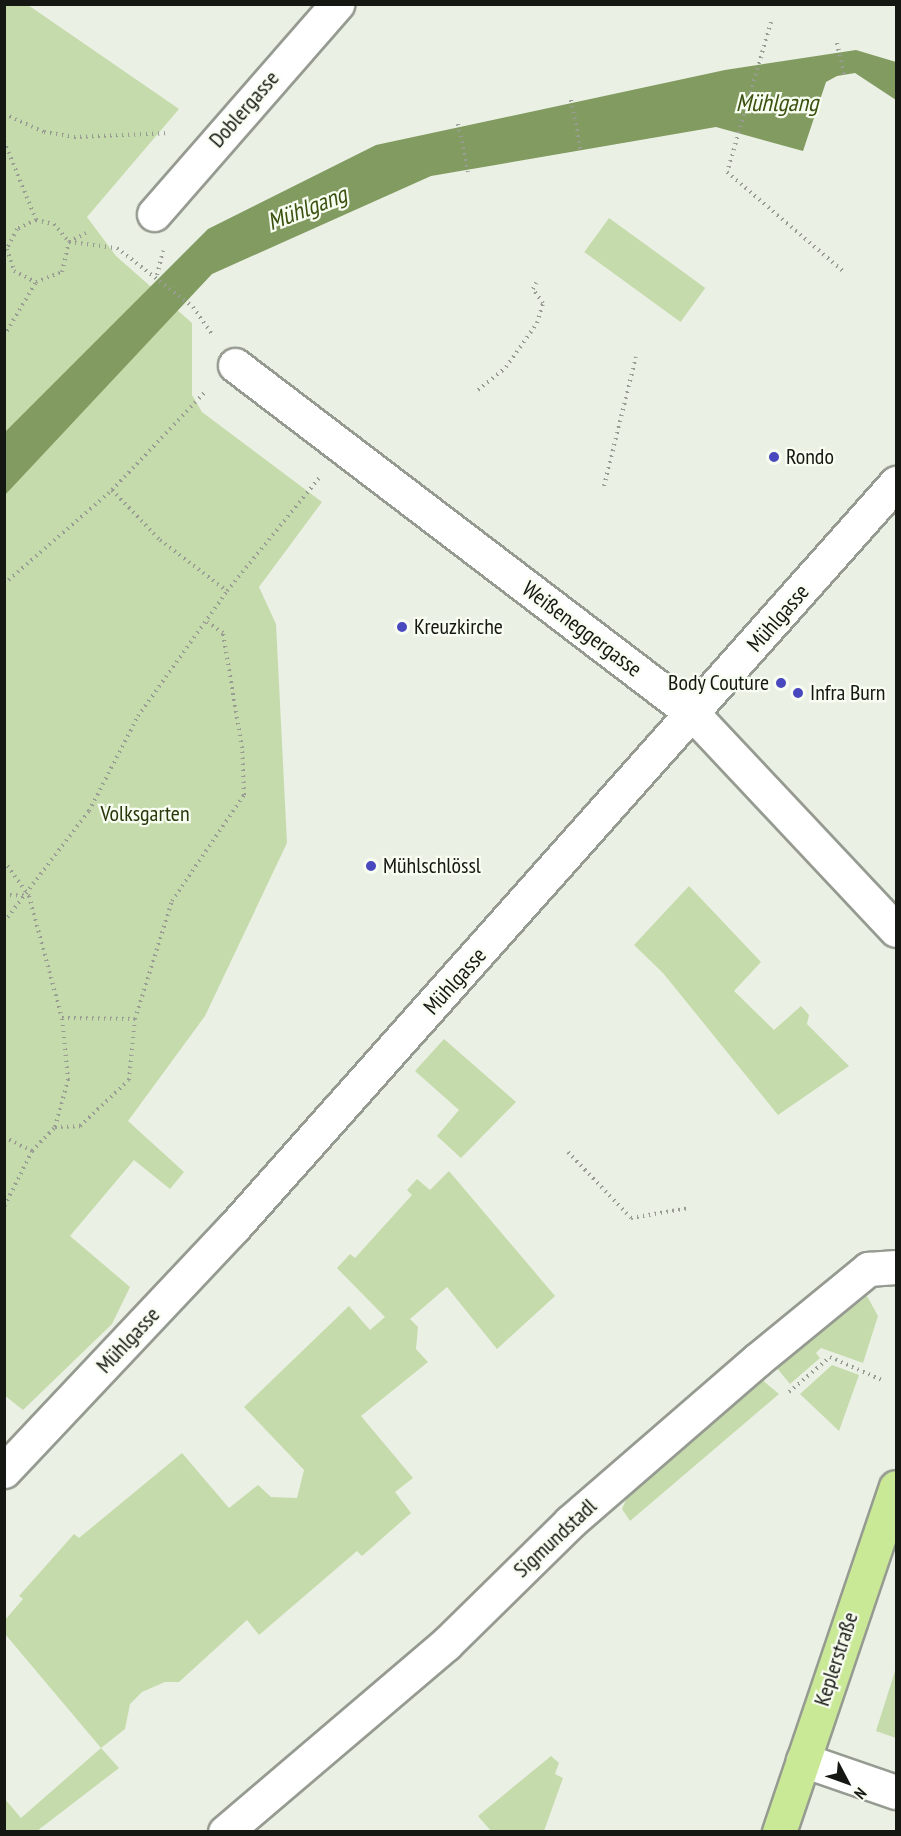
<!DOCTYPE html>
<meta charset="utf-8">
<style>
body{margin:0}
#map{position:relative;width:901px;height:1836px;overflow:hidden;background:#eaf0e4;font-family:"PT Sans Narrow",sans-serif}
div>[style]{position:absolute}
.green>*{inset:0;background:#c6dbac;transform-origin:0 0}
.water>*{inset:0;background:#829b60}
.path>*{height:4px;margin-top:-2px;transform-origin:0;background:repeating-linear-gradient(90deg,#989c93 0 1.5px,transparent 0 6px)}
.roads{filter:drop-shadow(2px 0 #969b91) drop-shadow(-2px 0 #969b91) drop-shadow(0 2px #969b91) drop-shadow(0 -2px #969b91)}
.minor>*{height:33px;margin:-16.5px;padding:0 16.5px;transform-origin:16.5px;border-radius:16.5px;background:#fff}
.major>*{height:33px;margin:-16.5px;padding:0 16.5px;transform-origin:16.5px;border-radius:16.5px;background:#cae996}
.dots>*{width:16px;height:16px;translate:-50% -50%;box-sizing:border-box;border:3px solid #f8fdf1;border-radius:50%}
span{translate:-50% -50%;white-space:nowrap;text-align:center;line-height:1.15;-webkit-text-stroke:4.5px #f8fdf1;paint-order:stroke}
.street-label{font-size:22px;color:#151713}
.poi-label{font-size:22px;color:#151713}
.left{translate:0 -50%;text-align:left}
.right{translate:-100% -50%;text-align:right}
.park-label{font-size:22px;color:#28380b}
.water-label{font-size:24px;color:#3a510f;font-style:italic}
.frame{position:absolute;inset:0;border:6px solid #151713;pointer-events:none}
.north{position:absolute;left:817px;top:1752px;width:60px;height:60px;-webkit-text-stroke:4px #f8fdf1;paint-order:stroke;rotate:131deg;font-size:16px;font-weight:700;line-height:24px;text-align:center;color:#151713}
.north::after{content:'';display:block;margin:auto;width:21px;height:27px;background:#151713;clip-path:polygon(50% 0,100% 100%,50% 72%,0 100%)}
</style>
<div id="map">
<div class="green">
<i style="clip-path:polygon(4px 5px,28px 5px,179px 109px,87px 217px,116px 256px,192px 323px,192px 395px,202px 412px,322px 502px,259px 587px,276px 624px,287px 843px,205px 1016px,128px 1121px,184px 1172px,170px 1189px,134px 1160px,70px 1236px,130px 1287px,112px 1324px,23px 1410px,4px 1395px)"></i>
<i style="left:609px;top:218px;width:119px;height:42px;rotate:36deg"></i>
<i style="clip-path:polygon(689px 886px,761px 962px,734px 991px,774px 1030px,801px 1006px,809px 1015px,807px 1024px,849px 1066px,778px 1115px,663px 973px,634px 945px)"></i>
<i style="clip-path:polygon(444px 1039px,516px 1102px,461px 1158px,437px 1136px,459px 1110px,415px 1071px)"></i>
<i style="clip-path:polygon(449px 1171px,555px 1296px,497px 1349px,447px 1287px,410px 1319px,418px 1327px,416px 1349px,428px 1362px,361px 1416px,413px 1478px,395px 1492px,411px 1513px,362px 1556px,357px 1551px,259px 1635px,247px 1620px,179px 1682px,165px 1682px,142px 1692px,130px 1704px,125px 1729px,101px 1748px,119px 1768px,37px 1831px,5px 1831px,5px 1799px,21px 1818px,101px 1748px,5px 1634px,5px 1620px,23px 1599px,19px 1596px,74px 1534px,79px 1538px,182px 1453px,229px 1508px,258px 1485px,271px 1497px,297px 1498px,304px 1470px,244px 1407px,349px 1306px,370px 1330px,385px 1317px,337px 1268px,350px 1254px,355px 1258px,412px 1195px,407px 1190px,417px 1179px,430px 1190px)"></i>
<i style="clip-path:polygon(867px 1296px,878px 1316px,863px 1363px,821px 1348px,816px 1353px,820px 1358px,790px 1384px,776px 1367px)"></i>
<i style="clip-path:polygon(832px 1365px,859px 1375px,839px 1431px,800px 1394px)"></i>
<i style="clip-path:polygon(761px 1379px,779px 1394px,630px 1521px,622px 1509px,629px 1493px)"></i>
<i style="clip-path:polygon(896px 1668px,896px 1738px,876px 1731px)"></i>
<i style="clip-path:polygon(551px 1756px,559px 1763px,555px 1774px,563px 1778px,544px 1831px,491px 1831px,478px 1816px)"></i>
</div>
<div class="water">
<i style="clip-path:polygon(856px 50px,896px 62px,896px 100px,855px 73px,837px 76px,826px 82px,803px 151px,716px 127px,431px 176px,212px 274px,5px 495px,5px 432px,208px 229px,376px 145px,725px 70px)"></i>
</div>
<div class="path">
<i style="left:771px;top:22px;width:156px;rotate:106.3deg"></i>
<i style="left:727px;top:172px;width:153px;rotate:40.5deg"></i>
<i style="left:837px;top:43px;width:33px;rotate:78deg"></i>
<i style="left:571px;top:100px;width:52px;rotate:78.9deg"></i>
<i style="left:4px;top:114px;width:44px;rotate:24.2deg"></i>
<i style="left:44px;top:132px;width:30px;rotate:9deg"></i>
<i style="left:74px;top:137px;width:95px;rotate:-2.4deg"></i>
<i style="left:458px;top:124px;width:49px;rotate:78.2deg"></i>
<i style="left:4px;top:141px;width:85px;rotate:67.9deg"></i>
<i style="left:36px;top:220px;width:18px;rotate:13deg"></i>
<i style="left:54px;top:224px;width:23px;rotate:50deg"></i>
<i style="left:69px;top:242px;width:48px;rotate:7.1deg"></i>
<i style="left:117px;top:248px;width:96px;rotate:37.8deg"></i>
<i style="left:193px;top:307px;width:33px;rotate:55deg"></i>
<i style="left:36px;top:220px;width:21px;rotate:155deg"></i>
<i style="left:17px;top:229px;width:22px;rotate:117deg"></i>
<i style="left:7px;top:249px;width:23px;rotate:72deg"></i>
<i style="left:14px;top:271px;width:25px;rotate:27deg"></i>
<i style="left:36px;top:282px;width:28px;rotate:-21deg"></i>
<i style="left:62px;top:272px;width:31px;rotate:-77deg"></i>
<i style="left:69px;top:242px;width:19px;rotate:-28deg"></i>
<i style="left:157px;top:275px;width:25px;rotate:-76deg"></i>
<i style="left:4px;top:336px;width:63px;rotate:-59.3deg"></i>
<i style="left:478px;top:390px;width:36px;rotate:-39deg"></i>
<i style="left:506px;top:367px;width:54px;rotate:-54.8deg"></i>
<i style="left:537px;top:323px;width:21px;rotate:-73deg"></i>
<i style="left:543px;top:303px;width:17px;rotate:-126deg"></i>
<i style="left:533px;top:289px;width:7px;rotate:-63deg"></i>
<i style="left:604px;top:486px;width:133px;rotate:-76.1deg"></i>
<i style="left:112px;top:490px;width:138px;rotate:-46.5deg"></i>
<i style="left:4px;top:584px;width:143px;rotate:-41deg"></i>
<i style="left:112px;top:490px;width:69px;rotate:46.2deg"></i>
<i style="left:160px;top:540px;width:84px;rotate:37.3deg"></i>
<i style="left:227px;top:591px;width:147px;rotate:-50.8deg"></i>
<i style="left:4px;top:861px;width:43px;rotate:54.5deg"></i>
<i style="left:29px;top:896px;width:126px;rotate:74.9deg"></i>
<i style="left:4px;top:895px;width:24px;rotate:2deg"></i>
<i style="left:4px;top:922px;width:140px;rotate:-52.6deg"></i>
<i style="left:89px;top:811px;width:107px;rotate:-62.7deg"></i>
<i style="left:138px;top:716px;width:153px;rotate:-54.5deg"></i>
<i style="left:55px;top:1127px;width:49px;rotate:-74.5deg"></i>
<i style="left:68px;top:1080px;width:62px;rotate:-95.5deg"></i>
<i style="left:62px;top:1018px;width:73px;rotate:0.8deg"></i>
<i style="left:135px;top:1019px;width:124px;rotate:-72.6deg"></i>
<i style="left:172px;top:901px;width:128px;rotate:-55.8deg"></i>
<i style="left:244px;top:795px;width:47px;rotate:-92.4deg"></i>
<i style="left:242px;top:748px;width:117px;rotate:-99.4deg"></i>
<i style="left:223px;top:633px;width:19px;rotate:-145deg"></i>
<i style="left:4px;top:1137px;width:31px;rotate:27deg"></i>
<i style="left:32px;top:1151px;width:63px;rotate:116.6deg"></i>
<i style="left:32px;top:1151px;width:33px;rotate:-46deg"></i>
<i style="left:55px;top:1127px;width:25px;rotate:-2deg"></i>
<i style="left:80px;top:1126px;width:67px;rotate:-43.2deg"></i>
<i style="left:129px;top:1080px;width:61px;rotate:-84.4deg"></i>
<i style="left:568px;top:1152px;width:91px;rotate:46.3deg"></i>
<i style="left:631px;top:1218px;width:59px;rotate:-9.8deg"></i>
<i style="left:789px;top:1392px;width:54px;rotate:-40.5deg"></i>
<i style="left:830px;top:1357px;width:57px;rotate:23.9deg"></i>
</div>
<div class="roads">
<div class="minor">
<i style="left:154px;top:214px;width:279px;rotate:-48.9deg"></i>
<i style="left:235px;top:365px;width:576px;rotate:37.31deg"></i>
<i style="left:693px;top:714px;width:296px;rotate:46.8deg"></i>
<i style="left:4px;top:1471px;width:335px;rotate:-46.7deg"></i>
<i style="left:234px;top:1227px;width:996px;rotate:-48.34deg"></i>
<i style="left:803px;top:1760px;width:98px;rotate:19deg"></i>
<i style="left:225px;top:1832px;width:290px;rotate:-40.4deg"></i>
<i style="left:446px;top:1644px;width:174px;rotate:-44.5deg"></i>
<i style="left:570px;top:1522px;width:247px;rotate:-40.9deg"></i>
<i style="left:757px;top:1360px;width:144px;rotate:-39.3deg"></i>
<i style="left:868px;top:1269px;width:28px;rotate:-4deg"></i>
</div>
<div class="major">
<i style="left:779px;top:1832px;width:364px;rotate:-71.3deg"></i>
</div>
</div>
<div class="dots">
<i style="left:774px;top:457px;background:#4948be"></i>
<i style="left:402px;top:627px;background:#4948be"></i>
<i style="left:781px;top:683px;background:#4948be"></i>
<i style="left:798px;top:693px;background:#4948be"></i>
<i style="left:371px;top:866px;background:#4948be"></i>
</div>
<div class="street-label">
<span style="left:244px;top:109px;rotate:-49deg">Doblergasse</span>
<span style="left:778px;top:618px;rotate:-49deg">Mühlgasse</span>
<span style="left:582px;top:629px;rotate:37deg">Weißeneggergasse</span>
<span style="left:455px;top:981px;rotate:-48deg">Mühlgasse</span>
<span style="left:128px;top:1340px;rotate:-47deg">Mühlgasse</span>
<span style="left:555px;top:1538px;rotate:-43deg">Sigmundstadl</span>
<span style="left:836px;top:1659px;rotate:-72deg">Keplerstraße</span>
</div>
<div class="poi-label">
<span class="left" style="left:786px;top:457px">Rondo</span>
<span class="left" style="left:414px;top:627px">Kreuzkirche</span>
<span class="right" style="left:769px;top:683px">Body Couture</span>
<span class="left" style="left:810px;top:693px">Infra Burn</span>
<span class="left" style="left:383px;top:866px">Mühlschlössl</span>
</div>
<div class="park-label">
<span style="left:145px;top:814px">Volksgarten</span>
</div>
<div class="water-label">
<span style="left:777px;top:103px">Mühlgang</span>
<span style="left:307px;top:208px;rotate:-21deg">Mühlgang</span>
</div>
<div class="frame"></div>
<div class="north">N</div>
</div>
